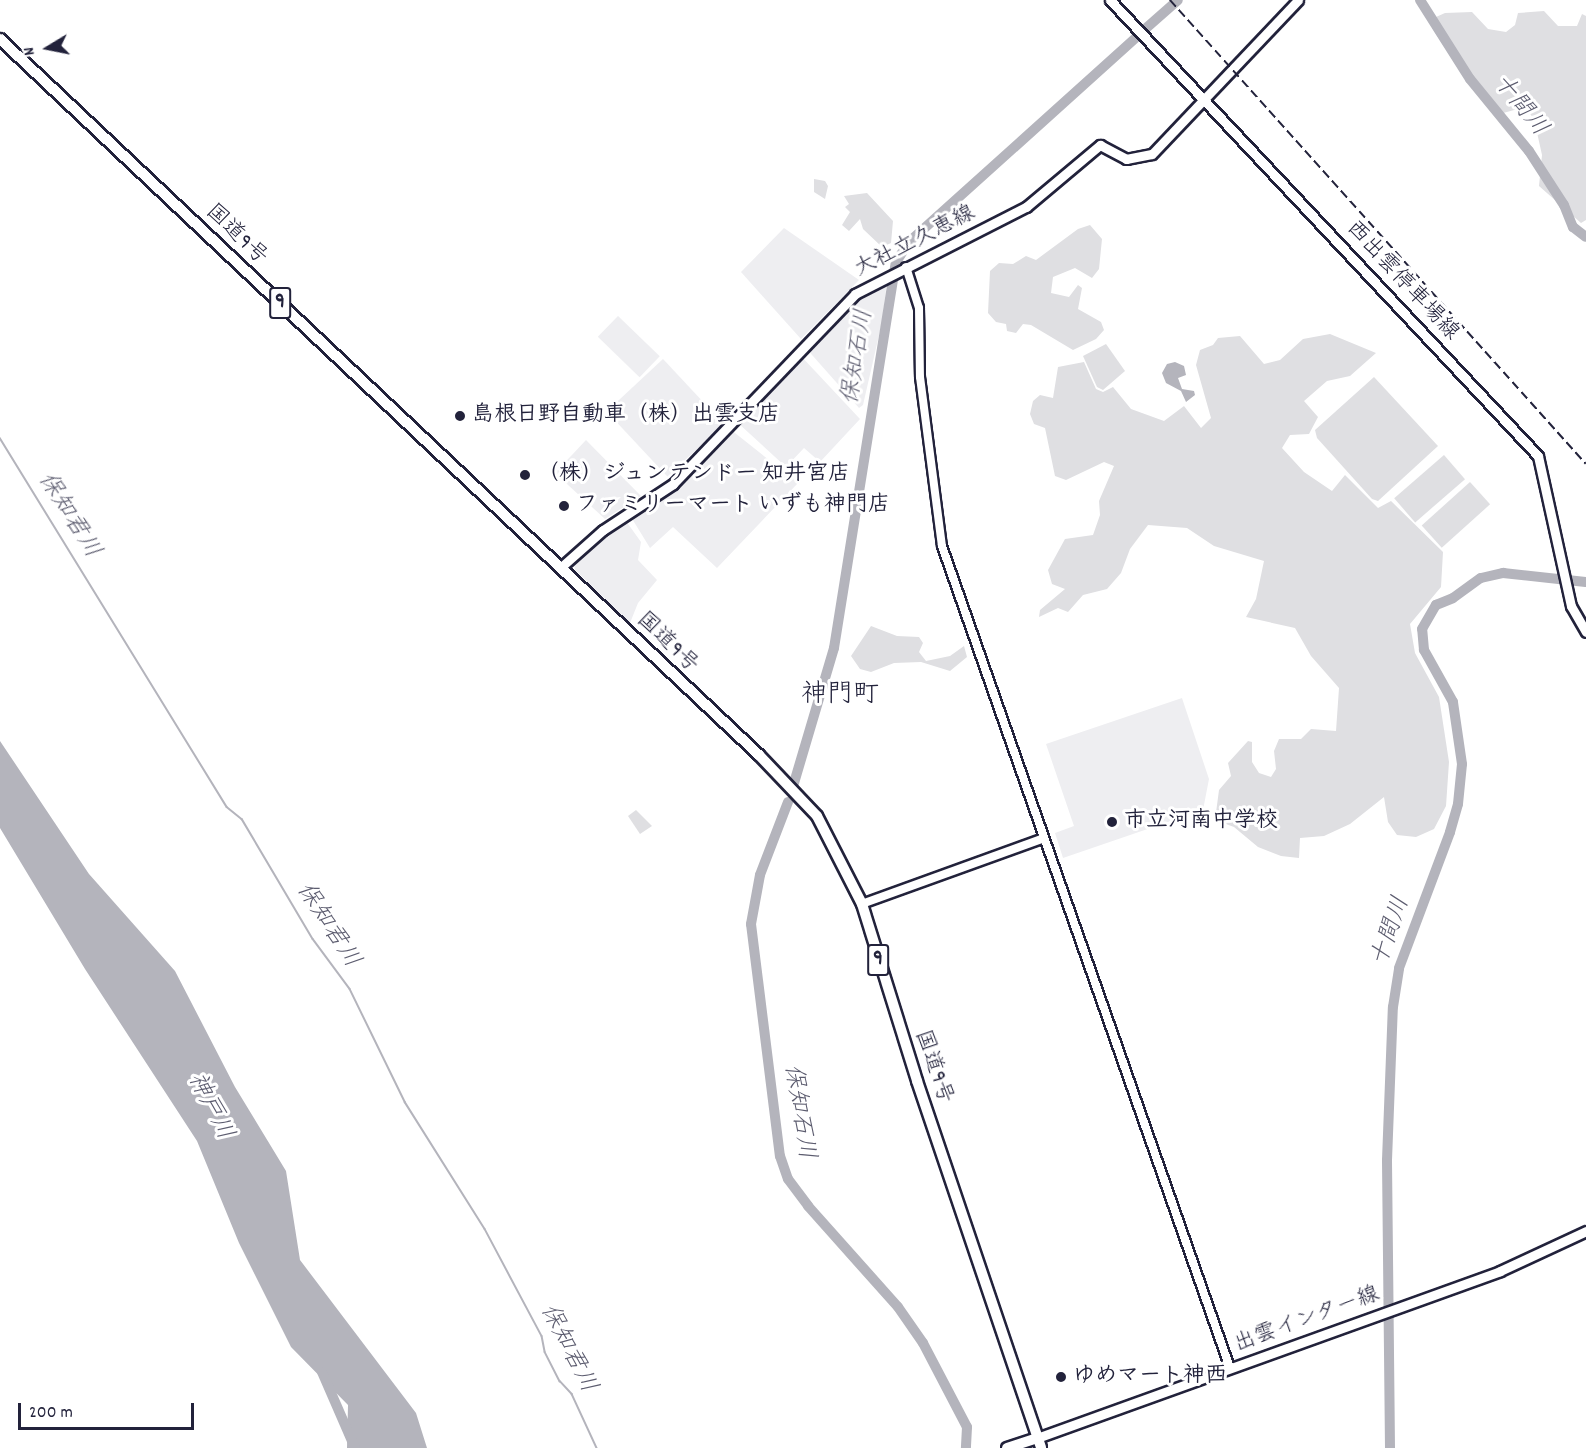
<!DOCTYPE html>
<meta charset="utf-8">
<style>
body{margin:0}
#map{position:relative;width:1586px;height:1448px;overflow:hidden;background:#fff;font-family:Dekko,"Klee One",sans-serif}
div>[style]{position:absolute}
.built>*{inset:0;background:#eeeef1;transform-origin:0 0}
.green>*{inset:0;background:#dfdfe2;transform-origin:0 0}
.water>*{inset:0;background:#b4b4bc}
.stream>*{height:1.5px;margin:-0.75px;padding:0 0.75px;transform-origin:0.75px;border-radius:0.75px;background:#b4b4bc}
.river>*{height:10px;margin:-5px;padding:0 5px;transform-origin:5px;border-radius:5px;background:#b4b4bc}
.roads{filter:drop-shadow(2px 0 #22223b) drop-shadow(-2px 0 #22223b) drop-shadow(0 2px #22223b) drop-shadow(0 -2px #22223b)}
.minor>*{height:8px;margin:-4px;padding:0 4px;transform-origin:4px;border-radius:4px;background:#fff}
.major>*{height:9px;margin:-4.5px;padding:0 4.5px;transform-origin:4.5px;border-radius:4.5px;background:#fff}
.highway>*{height:10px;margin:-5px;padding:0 5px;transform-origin:5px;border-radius:5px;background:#fff}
.rail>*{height:1.5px;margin-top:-0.75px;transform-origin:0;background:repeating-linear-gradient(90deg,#22223b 0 9px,transparent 0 13.5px)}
.dots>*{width:16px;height:16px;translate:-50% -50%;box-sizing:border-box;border:3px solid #fff;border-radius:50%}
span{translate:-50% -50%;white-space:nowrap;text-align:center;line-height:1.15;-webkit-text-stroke:6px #fff;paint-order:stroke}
.shield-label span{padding:2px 4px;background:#fff;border:2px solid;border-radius:4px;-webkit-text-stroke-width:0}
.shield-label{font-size:21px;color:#22223b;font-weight:700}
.street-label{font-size:22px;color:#22223b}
.poi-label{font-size:22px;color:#22223b;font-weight:700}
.left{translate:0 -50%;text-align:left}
.water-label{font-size:24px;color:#5c5c6f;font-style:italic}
.quarter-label{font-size:26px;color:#22223b}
.north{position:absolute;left:18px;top:18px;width:60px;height:60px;-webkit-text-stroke:4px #fff;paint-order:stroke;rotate:260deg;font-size:16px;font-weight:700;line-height:24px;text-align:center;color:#22223b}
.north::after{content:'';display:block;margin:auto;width:21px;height:27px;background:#22223b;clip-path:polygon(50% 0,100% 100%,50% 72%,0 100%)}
.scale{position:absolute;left:18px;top:1403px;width:176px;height:27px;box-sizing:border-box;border:3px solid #22223b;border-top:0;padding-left:8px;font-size:18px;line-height:21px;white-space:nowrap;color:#22223b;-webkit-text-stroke:4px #fff;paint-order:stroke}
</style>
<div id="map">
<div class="built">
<i style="clip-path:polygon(784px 228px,859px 280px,801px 339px,741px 272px)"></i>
<i style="clip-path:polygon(887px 281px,882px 322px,863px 405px,859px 408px,805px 347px,846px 306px)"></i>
<i style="left:618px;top:316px;width:58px;height:29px;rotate:44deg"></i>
<i style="clip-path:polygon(800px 355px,860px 419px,820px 462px,804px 448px,786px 467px,738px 423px)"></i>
<i style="left:663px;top:359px;width:89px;height:77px;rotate:47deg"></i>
<i style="clip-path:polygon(730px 429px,798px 483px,717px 568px,673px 527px,650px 548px,631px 517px,666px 495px)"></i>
<i style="clip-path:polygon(586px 440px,641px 496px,605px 519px,555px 473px)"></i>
<i style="clip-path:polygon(626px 521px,641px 542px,638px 560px,657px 580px,638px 603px,630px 623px,575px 570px,574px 564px)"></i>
<i style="clip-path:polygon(1182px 698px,1209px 779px,1203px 810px,1063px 858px,1055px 833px,1074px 826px,1046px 744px)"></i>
</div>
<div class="green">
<i style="clip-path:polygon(1544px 11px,1558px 26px,1577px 26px,1582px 14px,1586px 16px,1586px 220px,1581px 223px,1539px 186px,1542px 155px,1534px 119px,1525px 107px,1496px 115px,1465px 79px,1432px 28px,1436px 17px,1445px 13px,1472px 12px,1488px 29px,1506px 32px,1515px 25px,1518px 13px)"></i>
<i style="clip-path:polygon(814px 179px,825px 181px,828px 186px,825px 199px,814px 192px)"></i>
<i style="clip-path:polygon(867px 193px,893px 221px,891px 243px,882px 247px,863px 229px,860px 219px,849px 231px,842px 225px,850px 212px,845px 207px,849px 204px,844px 196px)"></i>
<i style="clip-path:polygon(1090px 225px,1102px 239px,1099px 269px,1092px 278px,1075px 268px,1053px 277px,1051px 293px,1069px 297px,1078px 285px,1082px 288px,1078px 309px,1101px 322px,1104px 330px,1096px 339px,1073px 350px,1031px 325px,1023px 324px,1016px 333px,1007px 331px,1006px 324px,996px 322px,988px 313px,990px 271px,999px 263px,1013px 264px,1026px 256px,1036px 260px,1078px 229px)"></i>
<i style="clip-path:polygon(1330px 334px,1376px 353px,1350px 376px,1327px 381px,1304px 401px,1318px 417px,1309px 434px,1290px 435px,1282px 448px,1304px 472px,1332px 491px,1345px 475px,1378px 508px,1391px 501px,1443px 552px,1441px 587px,1410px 624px,1415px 653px,1439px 697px,1449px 762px,1446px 806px,1434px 829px,1416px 837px,1397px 835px,1388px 822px,1384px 797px,1350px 824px,1324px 836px,1300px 838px,1299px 858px,1281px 856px,1258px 847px,1234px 827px,1215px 820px,1219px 790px,1231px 776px,1228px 763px,1248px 741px,1252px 742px,1252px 762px,1259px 773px,1271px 777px,1276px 769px,1274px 751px,1279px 739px,1301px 739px,1311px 729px,1336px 731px,1339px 688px,1311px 656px,1295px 628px,1246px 617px,1256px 599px,1264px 561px,1214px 546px,1187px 528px,1148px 525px,1130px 549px,1121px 573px,1107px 589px,1083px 595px,1068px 612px,1058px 608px,1039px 617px,1040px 610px,1065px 589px,1052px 584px,1048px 570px,1065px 539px,1093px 535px,1100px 515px,1099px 501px,1114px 466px,1104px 462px,1066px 480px,1055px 476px,1045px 428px,1034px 424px,1030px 414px,1033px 401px,1040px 395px,1053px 398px,1058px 367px,1084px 362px,1096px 389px,1103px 392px,1113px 387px,1131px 409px,1164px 421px,1184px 406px,1201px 428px,1211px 418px,1196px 365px,1200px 350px,1213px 345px,1218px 338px,1240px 336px,1264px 364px,1280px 360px,1303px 339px)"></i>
<i style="clip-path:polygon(1106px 344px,1125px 371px,1103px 390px,1097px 387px,1083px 356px)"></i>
<i style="clip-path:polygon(1374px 377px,1438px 446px,1378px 501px,1372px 499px,1317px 438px,1315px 430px)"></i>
<i style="left:1444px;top:455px;width:32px;height:66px;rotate:49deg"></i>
<i style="left:1470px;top:482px;width:30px;height:65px;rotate:48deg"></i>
<i style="clip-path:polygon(871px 626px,897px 636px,919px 637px,923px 643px,919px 652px,926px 661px,950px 656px,964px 646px,967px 657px,950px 671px,921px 662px,894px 663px,871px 672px,860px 669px,851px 656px)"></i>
<i style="clip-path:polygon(636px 810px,652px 826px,640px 834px,628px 816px)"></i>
</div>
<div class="water">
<i style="clip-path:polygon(1175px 362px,1184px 366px,1186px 375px,1178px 378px,1182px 389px,1194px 391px,1195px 395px,1186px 402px,1181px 391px,1166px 383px,1162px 373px,1167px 364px)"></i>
<i style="clip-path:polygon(0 741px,89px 874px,175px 971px,235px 1087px,286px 1171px,300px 1260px,416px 1413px,427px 1448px,347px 1448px,348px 1405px,291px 1347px,239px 1243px,197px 1141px,85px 969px,0 828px)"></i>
</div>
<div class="stream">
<i style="left:0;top:438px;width:433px;rotate:58.4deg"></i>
<i style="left:227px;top:807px;width:19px;rotate:39deg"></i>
<i style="left:242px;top:819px;width:139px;rotate:59.4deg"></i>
<i style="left:313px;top:939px;width:62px;rotate:53.5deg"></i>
<i style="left:350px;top:989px;width:126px;rotate:64deg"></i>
<i style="left:405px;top:1102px;width:150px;rotate:57.8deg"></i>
<i style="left:485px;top:1229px;width:121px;rotate:62deg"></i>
<i style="left:542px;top:1336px;width:16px;rotate:79deg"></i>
<i style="left:545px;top:1352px;width:33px;rotate:63deg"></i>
<i style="left:560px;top:1381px;width:18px;rotate:47deg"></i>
<i style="left:572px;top:1394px;width:60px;rotate:65.2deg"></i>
</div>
<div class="river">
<i style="left:1420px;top:0;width:93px;rotate:57.7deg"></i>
<i style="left:1470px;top:79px;width:93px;rotate:50.7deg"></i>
<i style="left:1529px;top:151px;width:64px;rotate:57.1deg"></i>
<i style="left:1564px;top:205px;width:24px;rotate:68deg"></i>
<i style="left:1573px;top:227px;width:16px;rotate:38deg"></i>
<i style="left:1144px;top:30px;width:45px;rotate:-41.4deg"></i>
<i style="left:794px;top:783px;width:141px;rotate:-73.5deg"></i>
<i style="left:834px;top:648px;width:391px;rotate:-80.9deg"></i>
<i style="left:896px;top:262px;width:24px;rotate:-57deg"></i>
<i style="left:909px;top:242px;width:308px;rotate:-42deg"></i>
<i style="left:788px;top:802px;width:78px;rotate:111deg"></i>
<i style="left:760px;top:875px;width:50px;rotate:100.4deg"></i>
<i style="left:751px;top:924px;width:234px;rotate:82.9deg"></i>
<i style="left:780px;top:1156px;width:24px;rotate:71deg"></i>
<i style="left:788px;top:1179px;width:34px;rotate:53deg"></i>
<i style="left:808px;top:1206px;width:135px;rotate:48.3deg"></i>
<i style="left:898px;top:1307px;width:44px;rotate:55.2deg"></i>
<i style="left:923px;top:1343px;width:95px;rotate:62.4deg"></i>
<i style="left:967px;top:1427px;width:21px;rotate:93deg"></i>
<i style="left:322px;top:1372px;width:83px;rotate:66.5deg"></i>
<i style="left:1390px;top:1448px;width:288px;rotate:-90.6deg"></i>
<i style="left:1387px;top:1160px;width:153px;rotate:-87.8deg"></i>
<i style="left:1393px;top:1007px;width:39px;rotate:-81deg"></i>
<i style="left:1399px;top:968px;width:145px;rotate:-69.4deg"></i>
<i style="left:1450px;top:832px;width:29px;rotate:-74deg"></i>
<i style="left:1458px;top:804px;width:40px;rotate:-84.3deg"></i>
<i style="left:1462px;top:764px;width:63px;rotate:-98.3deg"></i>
<i style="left:1453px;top:702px;width:60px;rotate:-119.1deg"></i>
<i style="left:1424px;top:650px;width:21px;rotate:-95deg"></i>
<i style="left:1422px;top:629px;width:28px;rotate:-60deg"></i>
<i style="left:1436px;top:605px;width:18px;rotate:-22deg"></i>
<i style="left:1453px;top:598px;width:34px;rotate:-36deg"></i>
<i style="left:1481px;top:578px;width:23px;rotate:-13deg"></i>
<i style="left:1503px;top:573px;width:83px;rotate:6.2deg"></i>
</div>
<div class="roads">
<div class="minor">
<i style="left:906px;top:267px;width:43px;rotate:72.4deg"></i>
<i style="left:919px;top:308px;width:69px;rotate:89.2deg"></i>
<i style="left:920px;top:377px;width:170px;rotate:82.6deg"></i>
<i style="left:942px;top:546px;width:871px;rotate:70.69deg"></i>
<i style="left:862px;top:904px;width:191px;rotate:-19.9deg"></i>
</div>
<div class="major">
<i style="left:1110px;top:0;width:625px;rotate:46.81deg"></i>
<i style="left:1538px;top:456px;width:154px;rotate:77.6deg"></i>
<i style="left:1571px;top:606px;width:30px;rotate:60deg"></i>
<i style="left:560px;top:568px;width:57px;rotate:-41.5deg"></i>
<i style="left:603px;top:530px;width:84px;rotate:-33.3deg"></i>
<i style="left:673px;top:484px;width:263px;rotate:-46.2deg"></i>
<i style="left:855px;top:294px;width:192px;rotate:-27deg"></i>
<i style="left:1026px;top:207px;width:97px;rotate:-40deg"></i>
<i style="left:1100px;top:145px;width:30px;rotate:28deg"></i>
<i style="left:1126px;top:159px;width:26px;rotate:-11deg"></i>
<i style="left:1152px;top:154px;width:212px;rotate:-46.5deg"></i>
<i style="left:1037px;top:1438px;width:492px;rotate:-19.8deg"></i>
<i style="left:1500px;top:1271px;width:95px;rotate:-24.9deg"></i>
</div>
<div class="highway">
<i style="left:0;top:39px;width:1043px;rotate:43.33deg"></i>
<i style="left:759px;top:755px;width:84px;rotate:46.4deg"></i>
<i style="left:817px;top:816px;width:99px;rotate:62.9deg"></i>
<i style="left:862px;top:904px;width:185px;rotate:72.7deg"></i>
<i style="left:917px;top:1081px;width:387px;rotate:71.3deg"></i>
<i style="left:1007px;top:1448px;width:32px;rotate:-18deg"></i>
</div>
</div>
<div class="rail">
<i style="left:1170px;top:0;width:623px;rotate:48.12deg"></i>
</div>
<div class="dots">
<i style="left:460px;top:416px;background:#22223b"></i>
<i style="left:525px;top:475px;background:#22223b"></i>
<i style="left:564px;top:506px;background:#22223b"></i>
<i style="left:1112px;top:822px;background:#22223b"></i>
<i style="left:1061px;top:1377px;background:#22223b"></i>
</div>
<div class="shield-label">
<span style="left:280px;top:303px">9</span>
<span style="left:878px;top:960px">9</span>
</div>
<div class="street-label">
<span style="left:236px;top:235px;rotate:44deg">国道9号</span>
<span style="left:915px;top:242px;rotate:-27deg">大社立久恵線</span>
<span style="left:1402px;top:281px;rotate:47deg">西出雲停車場線</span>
<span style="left:667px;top:643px;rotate:44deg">国道9号</span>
<span style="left:933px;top:1067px;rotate:71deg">国道9号</span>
<span style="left:1307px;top:1320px;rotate:-20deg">出雲インター線</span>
</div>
<div class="poi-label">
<span class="left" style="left:472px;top:416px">島根日野自動車（株）出雲支店</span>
<span class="left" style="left:537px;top:475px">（株）ジュンテンドー 知井宮店</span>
<span class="left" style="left:576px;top:506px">ファミリーマート いずも神門店</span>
<span class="left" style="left:1124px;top:822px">市立河南中学校</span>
<span class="left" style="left:1073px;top:1377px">ゆめマート神西</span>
</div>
<div class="water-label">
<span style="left:1519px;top:106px;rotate:51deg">十間川</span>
<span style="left:859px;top:357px;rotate:-81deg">保知石川</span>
<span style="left:68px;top:516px;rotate:58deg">保知君川</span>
<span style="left:327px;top:926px;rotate:57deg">保知君川</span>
<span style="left:1392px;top:932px;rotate:-71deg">十間川</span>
<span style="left:209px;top:1107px;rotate:63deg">神戸川</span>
<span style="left:798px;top:1112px;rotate:81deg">保知石川</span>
<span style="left:567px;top:1349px;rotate:63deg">保知君川</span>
</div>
<div class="quarter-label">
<span style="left:840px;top:696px">神門町</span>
</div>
<div class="north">N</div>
<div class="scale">200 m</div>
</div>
